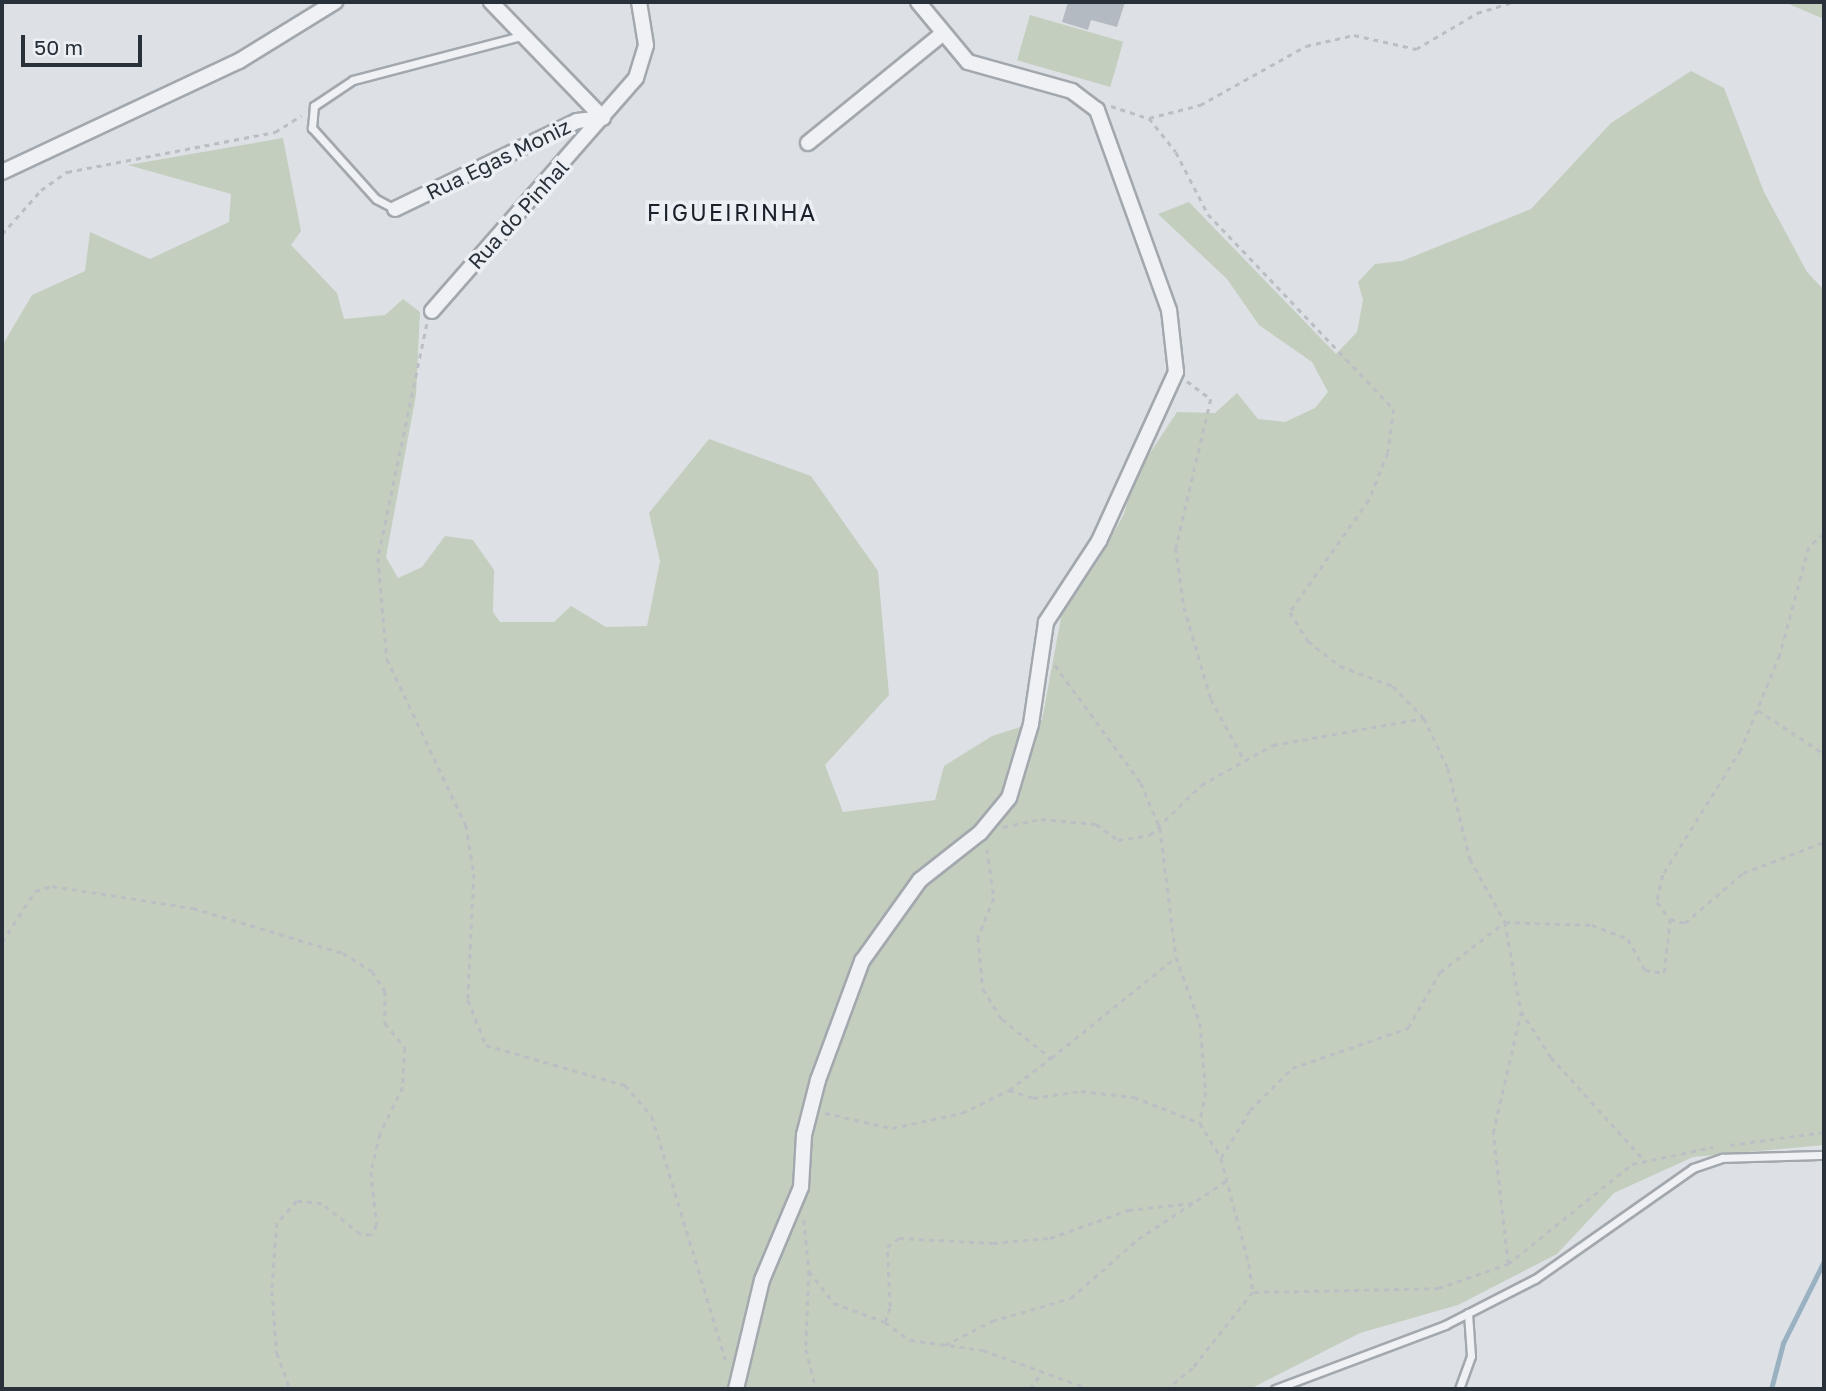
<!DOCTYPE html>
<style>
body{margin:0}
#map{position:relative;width:1826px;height:1391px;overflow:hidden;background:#dde1e5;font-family:"Golos Text",sans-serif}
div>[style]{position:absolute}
.green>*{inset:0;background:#c4cebe;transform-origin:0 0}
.stream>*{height:5px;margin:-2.5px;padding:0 2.5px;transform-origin:2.5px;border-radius:2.5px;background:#9ab1c2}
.building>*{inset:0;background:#b4bac1}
.path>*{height:2.5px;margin-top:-1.25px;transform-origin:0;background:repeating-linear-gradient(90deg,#bbbfc4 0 5px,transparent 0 10px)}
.roads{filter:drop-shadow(2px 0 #a3a8ae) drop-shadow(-2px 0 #a3a8ae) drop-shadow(0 2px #a3a8ae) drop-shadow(0 -2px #a3a8ae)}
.service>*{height:7px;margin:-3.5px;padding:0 3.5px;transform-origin:3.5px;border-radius:3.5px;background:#eff1f4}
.minor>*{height:14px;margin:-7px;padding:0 7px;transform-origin:7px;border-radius:7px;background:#eff1f4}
span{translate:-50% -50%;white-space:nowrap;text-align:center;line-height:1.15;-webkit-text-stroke:7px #eceff3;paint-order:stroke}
.street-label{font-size:21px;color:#28303a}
.neighbourhood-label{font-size:23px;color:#1a212b;letter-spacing:2px}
.frame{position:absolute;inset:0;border:4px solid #28303a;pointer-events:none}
.scale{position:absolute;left:21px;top:35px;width:121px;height:32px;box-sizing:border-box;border:4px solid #28303a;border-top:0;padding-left:9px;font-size:21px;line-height:24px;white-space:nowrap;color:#28303a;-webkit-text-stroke:5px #eceff3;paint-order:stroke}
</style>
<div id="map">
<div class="green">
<i style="clip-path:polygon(1784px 2px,1824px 2px,1824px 19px)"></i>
<i style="left:1030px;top:15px;width:97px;height:47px;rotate:16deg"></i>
<i style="clip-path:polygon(1691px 71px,1724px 88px,1764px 192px,1807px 272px,1824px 290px,1824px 1145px,1693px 1157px,1614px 1193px,1557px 1254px,1458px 1305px,1360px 1333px,1250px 1389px,2px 1389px,2px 346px,32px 295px,85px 271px,90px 232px,150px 259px,229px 222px,231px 194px,128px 165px,283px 138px,301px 231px,291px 245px,337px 293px,344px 319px,385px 315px,403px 299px,420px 312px,416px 395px,386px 557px,398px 578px,422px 567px,445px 536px,473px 540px,494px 570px,493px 612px,500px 622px,554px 622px,571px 606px,606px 627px,647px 626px,660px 561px,649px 513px,709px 439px,811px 476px,878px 571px,889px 695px,825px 765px,843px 812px,935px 800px,944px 766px,992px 736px,1042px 720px,1063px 607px,1096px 564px,1124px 514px,1134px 477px,1177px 412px,1215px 413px,1237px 393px,1258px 419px,1285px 422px,1315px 408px,1328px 392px,1312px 362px,1259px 325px,1227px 279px,1158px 214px,1189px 202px,1336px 354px,1357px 332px,1363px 300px,1358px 282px,1375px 264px,1402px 261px,1531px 209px,1611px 123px)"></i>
</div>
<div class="stream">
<i style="left:1771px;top:1389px;width:48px;rotate:-75.4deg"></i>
<i style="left:1783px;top:1343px;width:92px;rotate:-63.4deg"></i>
</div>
<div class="building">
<i style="clip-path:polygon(1068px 2px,1125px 2px,1117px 27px,1091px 20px,1088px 30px,1062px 22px)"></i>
</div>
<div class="path">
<i style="left:1111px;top:106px;width:40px;rotate:18deg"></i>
<i style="left:1149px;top:118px;width:43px;rotate:51.5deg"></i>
<i style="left:1176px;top:152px;width:70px;rotate:62.7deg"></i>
<i style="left:1208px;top:214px;width:269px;rotate:46.4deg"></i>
<i style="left:1394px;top:409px;width:44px;rotate:97.8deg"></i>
<i style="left:1388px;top:453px;width:51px;rotate:112deg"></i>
<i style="left:1369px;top:500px;width:137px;rotate:125.2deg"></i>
<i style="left:1290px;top:612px;width:34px;rotate:58deg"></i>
<i style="left:1308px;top:641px;width:41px;rotate:38deg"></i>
<i style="left:1340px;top:666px;width:57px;rotate:20.7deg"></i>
<i style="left:1393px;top:686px;width:45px;rotate:45.9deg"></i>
<i style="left:1424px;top:718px;width:55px;rotate:64.4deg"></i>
<i style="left:1448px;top:768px;width:94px;rotate:76.4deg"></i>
<i style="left:1470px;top:859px;width:72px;rotate:60.9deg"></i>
<i style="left:1505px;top:922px;width:90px;rotate:79.8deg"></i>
<i style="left:1521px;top:1011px;width:55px;rotate:56.9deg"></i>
<i style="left:1551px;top:1057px;width:139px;rotate:47.9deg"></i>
<i style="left:1149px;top:118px;width:53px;rotate:-14.3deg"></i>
<i style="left:1200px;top:105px;width:121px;rotate:-29.1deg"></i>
<i style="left:1306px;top:46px;width:49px;rotate:-12.9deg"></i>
<i style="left:1354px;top:35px;width:64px;rotate:12.7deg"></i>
<i style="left:1416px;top:49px;width:71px;rotate:-30.5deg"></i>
<i style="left:1477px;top:13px;width:38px;rotate:-17deg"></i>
<i style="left:2px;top:234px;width:59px;rotate:-48.4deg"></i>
<i style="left:41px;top:190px;width:32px;rotate:-35deg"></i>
<i style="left:67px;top:172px;width:212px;rotate:-10.9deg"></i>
<i style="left:275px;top:132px;width:31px;rotate:-32deg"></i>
<i style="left:427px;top:324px;width:239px;rotate:101.8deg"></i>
<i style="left:378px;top:558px;width:101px;rotate:84.9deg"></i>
<i style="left:387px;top:659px;width:184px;rotate:64.6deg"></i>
<i style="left:466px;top:825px;width:50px;rotate:80.7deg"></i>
<i style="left:474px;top:874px;width:126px;rotate:92.7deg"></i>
<i style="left:468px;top:1000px;width:48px;rotate:68.2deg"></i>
<i style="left:486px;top:1045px;width:145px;rotate:16.1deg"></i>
<i style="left:625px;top:1085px;width:41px;rotate:48.9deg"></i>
<i style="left:652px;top:1116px;width:259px;rotate:73.2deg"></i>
<i style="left:1187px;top:381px;width:30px;rotate:37deg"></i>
<i style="left:1211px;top:399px;width:153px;rotate:103.2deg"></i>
<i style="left:1176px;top:548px;width:60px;rotate:82.3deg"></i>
<i style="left:1184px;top:607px;width:96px;rotate:73.6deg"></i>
<i style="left:1211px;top:699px;width:67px;rotate:61.5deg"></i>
<i style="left:1824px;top:534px;width:20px;rotate:139deg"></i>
<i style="left:1809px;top:547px;width:112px;rotate:105deg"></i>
<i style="left:1780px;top:655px;width:103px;rotate:112.3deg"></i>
<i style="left:1741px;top:750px;width:147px;rotate:122deg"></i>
<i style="left:1663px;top:875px;width:28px;rotate:103deg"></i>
<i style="left:1657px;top:902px;width:21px;rotate:53deg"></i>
<i style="left:1670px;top:919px;width:16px;rotate:15deg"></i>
<i style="left:1685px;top:923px;width:77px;rotate:-40.8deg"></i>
<i style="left:1743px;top:873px;width:87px;rotate:-20.9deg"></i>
<i style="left:1055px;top:665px;width:146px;rotate:53.9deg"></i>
<i style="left:1141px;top:783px;width:49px;rotate:67.1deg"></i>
<i style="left:1160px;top:828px;width:130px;rotate:82.9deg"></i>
<i style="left:1176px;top:957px;width:70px;rotate:70deg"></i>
<i style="left:1200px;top:1023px;width:69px;rotate:85deg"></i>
<i style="left:1206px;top:1092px;width:32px;rotate:101deg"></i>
<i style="left:1200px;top:1123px;width:41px;rotate:59deg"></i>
<i style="left:1221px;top:1158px;width:110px;rotate:75.2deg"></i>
<i style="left:1249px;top:1264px;width:28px;rotate:82deg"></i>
<i style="left:1253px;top:1292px;width:97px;rotate:128.3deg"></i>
<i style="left:1193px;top:1368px;width:33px;rotate:141deg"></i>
<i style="left:1758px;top:710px;width:79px;rotate:33.7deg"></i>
<i style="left:1003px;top:827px;width:39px;rotate:-12deg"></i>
<i style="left:1041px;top:819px;width:55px;rotate:5.2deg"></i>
<i style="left:1096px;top:824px;width:27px;rotate:36deg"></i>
<i style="left:1118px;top:840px;width:32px;rotate:-9deg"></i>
<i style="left:1150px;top:835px;width:71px;rotate:-44.4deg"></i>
<i style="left:1201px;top:785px;width:82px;rotate:-29.1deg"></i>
<i style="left:1273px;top:745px;width:153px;rotate:-10.1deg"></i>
<i style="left:987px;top:849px;width:49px;rotate:81.9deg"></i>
<i style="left:994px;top:898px;width:43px;rotate:111.8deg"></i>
<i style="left:978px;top:938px;width:51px;rotate:84.4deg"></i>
<i style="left:983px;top:989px;width:36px;rotate:58deg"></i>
<i style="left:1002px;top:1019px;width:63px;rotate:38.5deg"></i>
<i style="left:1051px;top:1058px;width:159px;rotate:-38.9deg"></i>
<i style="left:2px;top:942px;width:61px;rotate:-57.1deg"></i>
<i style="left:35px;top:891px;width:18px;rotate:-16deg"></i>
<i style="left:52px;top:886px;width:143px;rotate:8.9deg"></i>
<i style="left:193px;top:908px;width:157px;rotate:16.7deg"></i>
<i style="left:343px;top:953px;width:34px;rotate:32deg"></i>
<i style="left:372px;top:971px;width:24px;rotate:57deg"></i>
<i style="left:385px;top:991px;width:32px;rotate:90deg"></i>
<i style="left:385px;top:1023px;width:32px;rotate:51deg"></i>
<i style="left:405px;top:1048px;width:39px;rotate:93deg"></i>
<i style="left:403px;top:1087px;width:52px;rotate:116.1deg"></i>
<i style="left:380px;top:1134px;width:39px;rotate:103deg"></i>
<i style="left:371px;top:1172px;width:53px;rotate:83.5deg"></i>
<i style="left:377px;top:1225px;width:12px;rotate:121deg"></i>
<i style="left:371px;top:1235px;width:11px;rotate:-175deg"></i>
<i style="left:360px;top:1234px;width:48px;rotate:-141.7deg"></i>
<i style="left:322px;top:1204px;width:25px;rotate:-173deg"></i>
<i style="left:297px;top:1201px;width:30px;rotate:132deg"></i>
<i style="left:277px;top:1223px;width:68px;rotate:94.2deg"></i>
<i style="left:272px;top:1291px;width:62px;rotate:85.4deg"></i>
<i style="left:277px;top:1353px;width:38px;rotate:70deg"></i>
<i style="left:1009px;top:1090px;width:25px;rotate:18deg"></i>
<i style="left:1033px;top:1098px;width:49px;rotate:-8.3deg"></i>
<i style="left:1081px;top:1091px;width:53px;rotate:6.5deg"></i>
<i style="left:1134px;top:1097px;width:71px;rotate:21.5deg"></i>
<i style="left:825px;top:1113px;width:69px;rotate:12.6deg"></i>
<i style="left:892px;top:1128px;width:72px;rotate:-12.1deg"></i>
<i style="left:962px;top:1113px;width:52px;rotate:-26.1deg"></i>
<i style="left:1009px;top:1090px;width:53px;rotate:-37.3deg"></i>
<i style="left:1730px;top:1145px;width:95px;rotate:-7.9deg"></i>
<i style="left:1221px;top:1158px;width:56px;rotate:-58.9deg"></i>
<i style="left:1250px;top:1110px;width:59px;rotate:-45deg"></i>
<i style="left:1292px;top:1068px;width:123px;rotate:-19deg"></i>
<i style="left:1408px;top:1028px;width:64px;rotate:-60.3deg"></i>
<i style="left:1440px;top:972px;width:82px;rotate:-37.6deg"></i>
<i style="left:1505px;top:922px;width:87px;rotate:2deg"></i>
<i style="left:1592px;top:925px;width:39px;rotate:21deg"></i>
<i style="left:1628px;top:939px;width:35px;rotate:61deg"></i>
<i style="left:1645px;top:970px;width:19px;rotate:9deg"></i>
<i style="left:1664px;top:973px;width:54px;rotate:-83.7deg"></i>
<i style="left:804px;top:1220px;width:51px;rotate:84.4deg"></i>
<i style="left:809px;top:1271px;width:41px;rotate:52deg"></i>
<i style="left:834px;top:1303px;width:54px;rotate:20.4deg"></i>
<i style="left:885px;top:1322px;width:31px;rotate:36deg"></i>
<i style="left:910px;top:1340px;width:74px;rotate:7.8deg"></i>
<i style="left:983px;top:1350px;width:114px;rotate:20deg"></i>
<i style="left:1508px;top:1264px;width:132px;rotate:-96.5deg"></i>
<i style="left:1493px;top:1133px;width:124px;rotate:-77deg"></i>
<i style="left:809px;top:1271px;width:78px;rotate:92.2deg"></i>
<i style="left:806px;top:1349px;width:41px;rotate:76deg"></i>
<i style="left:1254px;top:1292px;width:184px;rotate:-1.2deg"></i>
<i style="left:1438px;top:1288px;width:74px;rotate:-18.9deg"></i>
<i style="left:1508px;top:1264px;width:159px;rotate:-38.9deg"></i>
<i style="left:1632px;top:1164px;width:83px;rotate:-11.9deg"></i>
<i style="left:885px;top:1322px;width:16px;rotate:-72deg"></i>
<i style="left:890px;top:1307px;width:60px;rotate:-92.9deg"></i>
<i style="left:887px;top:1247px;width:15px;rotate:-37deg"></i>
<i style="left:899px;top:1238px;width:94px;rotate:3deg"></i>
<i style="left:993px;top:1243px;width:57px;rotate:-5deg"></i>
<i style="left:1050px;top:1238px;width:83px;rotate:-19.7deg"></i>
<i style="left:1128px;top:1210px;width:65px;rotate:-6.1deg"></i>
<i style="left:945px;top:1345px;width:53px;rotate:-27.1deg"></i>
<i style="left:992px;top:1321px;width:82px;rotate:-16.2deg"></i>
<i style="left:1071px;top:1298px;width:89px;rotate:-41.4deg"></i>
<i style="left:1138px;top:1239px;width:105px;rotate:-33.4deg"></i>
<i style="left:1030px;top:1389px;width:21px;rotate:-55deg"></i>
</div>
<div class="roads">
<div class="service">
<i style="left:395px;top:209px;width:21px;rotate:-152deg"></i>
<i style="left:376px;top:199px;width:96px;rotate:-132deg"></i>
<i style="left:312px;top:128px;width:22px;rotate:-85deg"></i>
<i style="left:314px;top:106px;width:47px;rotate:-33.7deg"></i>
<i style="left:353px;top:80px;width:177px;rotate:-14.7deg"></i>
<i style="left:1275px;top:1389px;width:182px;rotate:-20.6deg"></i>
<i style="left:1445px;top:1325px;width:101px;rotate:-27.1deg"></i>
<i style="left:1535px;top:1279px;width:193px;rotate:-35.1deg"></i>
<i style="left:1693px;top:1168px;width:31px;rotate:-19deg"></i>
<i style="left:1722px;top:1158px;width:102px;rotate:-1.7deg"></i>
<i style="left:1459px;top:1389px;width:35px;rotate:-70deg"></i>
<i style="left:1471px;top:1356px;width:43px;rotate:-94deg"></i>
</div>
<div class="minor">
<i style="left:491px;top:2px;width:161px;rotate:46deg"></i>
<i style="left:808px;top:143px;width:171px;rotate:-39.1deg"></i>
<i style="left:2px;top:172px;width:262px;rotate:-25.1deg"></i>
<i style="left:239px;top:61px;width:113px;rotate:-31.6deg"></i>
<i style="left:395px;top:209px;width:202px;rotate:-25.8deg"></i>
<i style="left:577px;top:121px;width:26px;rotate:-7deg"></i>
<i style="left:432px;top:311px;width:310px;rotate:-48.8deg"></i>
<i style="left:636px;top:78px;width:34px;rotate:-73deg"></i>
<i style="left:646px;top:45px;width:44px;rotate:-99.2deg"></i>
<i style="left:736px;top:1389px;width:112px;rotate:-76.6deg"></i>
<i style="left:762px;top:1280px;width:101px;rotate:-67.2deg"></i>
<i style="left:801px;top:1187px;width:52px;rotate:-86.7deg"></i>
<i style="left:804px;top:1135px;width:57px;rotate:-75.7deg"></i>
<i style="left:818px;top:1080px;width:127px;rotate:-69.7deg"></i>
<i style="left:862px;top:961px;width:100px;rotate:-54.4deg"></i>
<i style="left:920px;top:880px;width:76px;rotate:-38.1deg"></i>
<i style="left:980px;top:833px;width:45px;rotate:-50.4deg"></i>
<i style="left:1009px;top:798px;width:77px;rotate:-73.4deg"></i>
<i style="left:1031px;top:724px;width:103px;rotate:-81.6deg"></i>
<i style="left:1046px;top:622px;width:97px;rotate:-56.8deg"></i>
<i style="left:1099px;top:541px;width:186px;rotate:-65.5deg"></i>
<i style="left:1176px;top:372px;width:62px;rotate:-96.4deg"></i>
<i style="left:1169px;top:310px;width:213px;rotate:-109.8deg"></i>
<i style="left:1097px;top:110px;width:31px;rotate:-143deg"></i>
<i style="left:1072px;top:91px;width:108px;rotate:-164.4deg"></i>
<i style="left:968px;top:62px;width:78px;rotate:-129.8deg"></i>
</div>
</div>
<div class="street-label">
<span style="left:498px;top:159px;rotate:-26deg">Rua Egas Moniz</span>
<span style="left:518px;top:214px;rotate:-48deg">Rua do Pinhal</span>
</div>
<div class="neighbourhood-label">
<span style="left:732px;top:212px">FIGUEIRINHA</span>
</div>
<div class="frame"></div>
<div class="scale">50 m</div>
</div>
